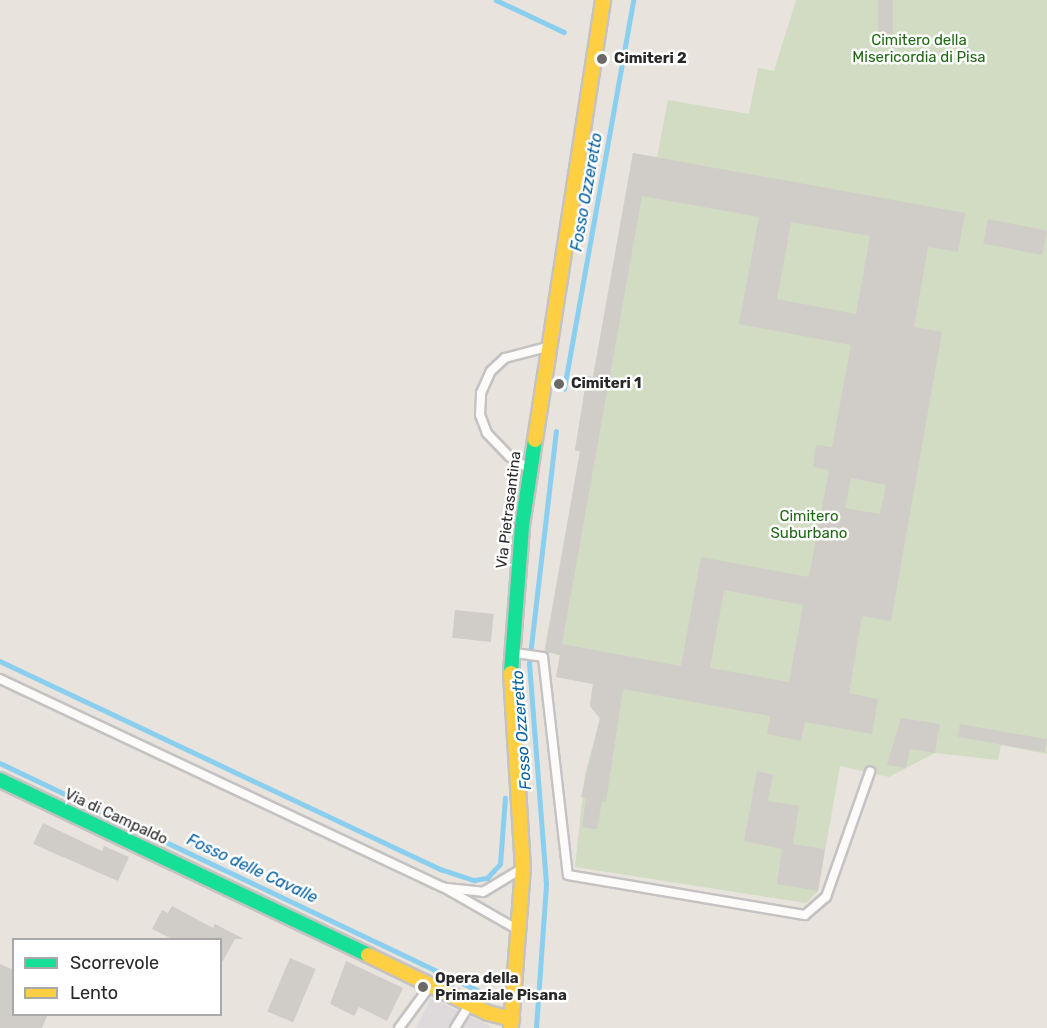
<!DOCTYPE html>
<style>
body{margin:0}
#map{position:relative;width:1047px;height:1028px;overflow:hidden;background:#e8e3dc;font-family:Rubik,sans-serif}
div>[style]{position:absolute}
.industrial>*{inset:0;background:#dedadc}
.cemetery>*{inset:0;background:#d1dcc3}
.stream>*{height:4.5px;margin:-2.25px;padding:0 2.25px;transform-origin:2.25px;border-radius:2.25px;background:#8acfef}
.building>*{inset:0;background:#d0cdc8;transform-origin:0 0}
.roads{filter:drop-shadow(2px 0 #c4c2c3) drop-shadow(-2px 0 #c4c2c3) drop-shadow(0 2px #c4c2c3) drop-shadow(0 -2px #c4c2c3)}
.lane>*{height:8px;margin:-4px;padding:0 4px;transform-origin:4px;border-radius:4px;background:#fcfbfa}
.fast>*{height:14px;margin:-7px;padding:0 7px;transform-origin:7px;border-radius:7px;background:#16e098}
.slow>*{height:14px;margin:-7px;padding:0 7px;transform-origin:7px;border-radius:7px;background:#ffcf43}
.dots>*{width:16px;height:16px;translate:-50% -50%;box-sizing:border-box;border:3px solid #fff;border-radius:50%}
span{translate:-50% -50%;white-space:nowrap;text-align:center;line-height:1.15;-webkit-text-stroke:5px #fff;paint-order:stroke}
.park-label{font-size:15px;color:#206914}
.poi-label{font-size:15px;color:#282828;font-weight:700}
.left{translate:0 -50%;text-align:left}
.street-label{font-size:15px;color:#282828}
.water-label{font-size:16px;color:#0361a0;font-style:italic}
.legend{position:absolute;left:12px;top:938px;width:210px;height:78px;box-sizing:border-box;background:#fff;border:2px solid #a9a9a9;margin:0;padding:8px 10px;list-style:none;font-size:18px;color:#282828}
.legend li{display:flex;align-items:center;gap:12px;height:30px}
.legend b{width:30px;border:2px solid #a9a9a9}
</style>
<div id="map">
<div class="industrial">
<i style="clip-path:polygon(431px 998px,490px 1026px,489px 1028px,416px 1028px)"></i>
</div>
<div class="cemetery">
<i style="clip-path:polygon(796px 0,1047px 0,1047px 754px,1001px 745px,998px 760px,935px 753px,889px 777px,840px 766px,818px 891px,806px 903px,575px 867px,585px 774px,600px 719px,590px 706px,593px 684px,556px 677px,560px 655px,544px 652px,580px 452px,575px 450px,587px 376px,593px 377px,633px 153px,657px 157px,668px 100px,749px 114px,758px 68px,774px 71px)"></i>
</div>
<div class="stream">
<i style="left:496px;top:0;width:75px;rotate:25.2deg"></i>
<i style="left:564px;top:389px;width:395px;rotate:-79.9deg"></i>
<i style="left:0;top:661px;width:487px;rotate:25.3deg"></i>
<i style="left:440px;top:869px;width:36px;rotate:18deg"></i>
<i style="left:474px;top:880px;width:13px;rotate:-9deg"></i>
<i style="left:487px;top:878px;width:19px;rotate:-47deg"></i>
<i style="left:500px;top:864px;width:66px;rotate:-85.7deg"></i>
<i style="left:0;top:763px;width:547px;rotate:25.44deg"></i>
<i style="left:536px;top:1028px;width:144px;rotate:-86deg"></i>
<i style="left:546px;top:884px;width:221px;rotate:-94.4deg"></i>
<i style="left:529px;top:664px;width:234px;rotate:-83.4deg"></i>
</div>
<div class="building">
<i style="left:878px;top:0;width:15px;height:36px"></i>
<i style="clip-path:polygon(evenodd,633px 153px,965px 213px,958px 252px,928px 247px,914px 327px,942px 332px,891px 621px,862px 616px,849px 693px,878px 699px,872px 734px,805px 722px,801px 741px,767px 734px,770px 716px,623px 689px,606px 802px,602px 801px,597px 829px,582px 827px,586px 798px,581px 797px,600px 718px,590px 706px,593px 684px,556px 677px,560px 655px,545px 651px,580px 451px,575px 450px,587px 376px,593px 377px,633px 153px,642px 196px,759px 217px,739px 324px,851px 345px,832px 447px,816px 445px,814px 456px,813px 467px,829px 470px,809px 577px,701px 557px,681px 666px,562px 644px,642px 196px,633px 153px,791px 222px,870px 236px,856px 314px,777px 299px,791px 222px,633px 153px,851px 478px,886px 485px,880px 514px,845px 508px,851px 478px,633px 153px,724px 590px,803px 605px,789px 682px,710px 668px,724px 590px)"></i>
<i style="left:988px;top:219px;width:60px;height:25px;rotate:11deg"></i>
<i style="left:455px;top:610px;width:39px;height:28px;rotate:6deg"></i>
<i style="clip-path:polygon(901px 718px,940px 724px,935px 753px,910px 749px,906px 768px,887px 765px)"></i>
<i style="left:960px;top:724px;width:88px;height:13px;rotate:10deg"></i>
<i style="clip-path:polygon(757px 771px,773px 775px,768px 801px,799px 806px,793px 844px,825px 849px,818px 891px,777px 884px,782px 849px,744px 841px)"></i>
<i style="clip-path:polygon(43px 823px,102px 851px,104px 846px,129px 857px,118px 881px,33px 844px)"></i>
<i style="clip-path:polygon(172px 906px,213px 928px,215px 924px,244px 939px,235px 939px,220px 966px,220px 939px,172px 939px,152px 929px,162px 910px,168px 913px)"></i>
<i style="left:290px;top:958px;width:28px;height:58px;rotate:23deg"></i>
<i style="clip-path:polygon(346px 961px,403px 988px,387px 1021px,359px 1007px,354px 1016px,330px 1004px)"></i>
<i style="clip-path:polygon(0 964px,14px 970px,14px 1014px,48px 1014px,42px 1028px,0 1028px)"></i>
</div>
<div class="roads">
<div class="lane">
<i style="left:528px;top:468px;width:22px;rotate:-148deg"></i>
<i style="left:509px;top:456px;width:32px;rotate:-134deg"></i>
<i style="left:487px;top:433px;width:19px;rotate:-111deg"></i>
<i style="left:480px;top:415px;width:22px;rotate:-87deg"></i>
<i style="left:481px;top:393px;width:24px;rotate:-66deg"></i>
<i style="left:491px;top:371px;width:19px;rotate:-43deg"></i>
<i style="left:505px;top:358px;width:43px;rotate:-14.7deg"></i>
<i style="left:515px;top:653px;width:28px;rotate:8deg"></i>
<i style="left:543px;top:657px;width:219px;rotate:83.5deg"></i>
<i style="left:568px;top:875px;width:240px;rotate:9.6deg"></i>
<i style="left:805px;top:915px;width:28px;rotate:-41deg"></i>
<i style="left:826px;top:897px;width:133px;rotate:-70.6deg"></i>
<i style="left:0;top:679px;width:489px;rotate:25.2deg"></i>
<i style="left:443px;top:887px;width:83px;rotate:29.7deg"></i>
<i style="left:447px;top:888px;width:36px;rotate:6deg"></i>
<i style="left:483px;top:892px;width:41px;rotate:-31deg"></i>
<i style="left:399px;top:1028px;width:52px;rotate:-53.6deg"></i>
<i style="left:455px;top:1028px;width:25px;rotate:-58deg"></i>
</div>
<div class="fast">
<i style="left:511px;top:673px;width:147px;rotate:-85.7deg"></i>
<i style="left:522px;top:526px;width:87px;rotate:-81.4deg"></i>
<i style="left:0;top:780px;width:407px;rotate:25.4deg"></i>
</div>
<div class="slow">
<i style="left:535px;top:440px;width:445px;rotate:-81.2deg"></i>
<i style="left:511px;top:673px;width:194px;rotate:86.5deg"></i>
<i style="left:523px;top:867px;width:161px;rotate:94.3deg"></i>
<i style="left:368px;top:955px;width:133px;rotate:25.8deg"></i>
<i style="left:488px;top:1013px;width:25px;rotate:14deg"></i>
</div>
</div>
<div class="dots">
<i style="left:602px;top:59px;background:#6b6967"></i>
<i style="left:559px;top:384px;background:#6b6967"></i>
<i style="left:423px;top:987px;background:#6b6967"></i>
</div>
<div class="park-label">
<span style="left:919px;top:49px">Cimitero della<br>Misericordia di Pisa</span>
<span style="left:809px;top:525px">Cimitero<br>Suburbano</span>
</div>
<div class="poi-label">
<span class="left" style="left:614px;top:59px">Cimiteri 2</span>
<span class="left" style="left:571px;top:384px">Cimiteri 1</span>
<span class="left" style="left:435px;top:987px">Opera della<br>Primaziale Pisana</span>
</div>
<div class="street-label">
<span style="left:509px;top:510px;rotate:-83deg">Via Pietrasantina</span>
<span style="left:116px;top:817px;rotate:25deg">Via di Campaldo</span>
</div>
<div class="water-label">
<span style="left:587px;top:192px;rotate:-80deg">Fosso Ozzeretto</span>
<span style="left:522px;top:730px;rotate:-94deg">Fosso Ozzeretto</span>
<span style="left:252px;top:869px;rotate:25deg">Fosso delle Cavalle</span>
</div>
<ul class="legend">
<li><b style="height:8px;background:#16e098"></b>Scorrevole</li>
<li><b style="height:8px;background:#ffcf43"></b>Lento</li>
</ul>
</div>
